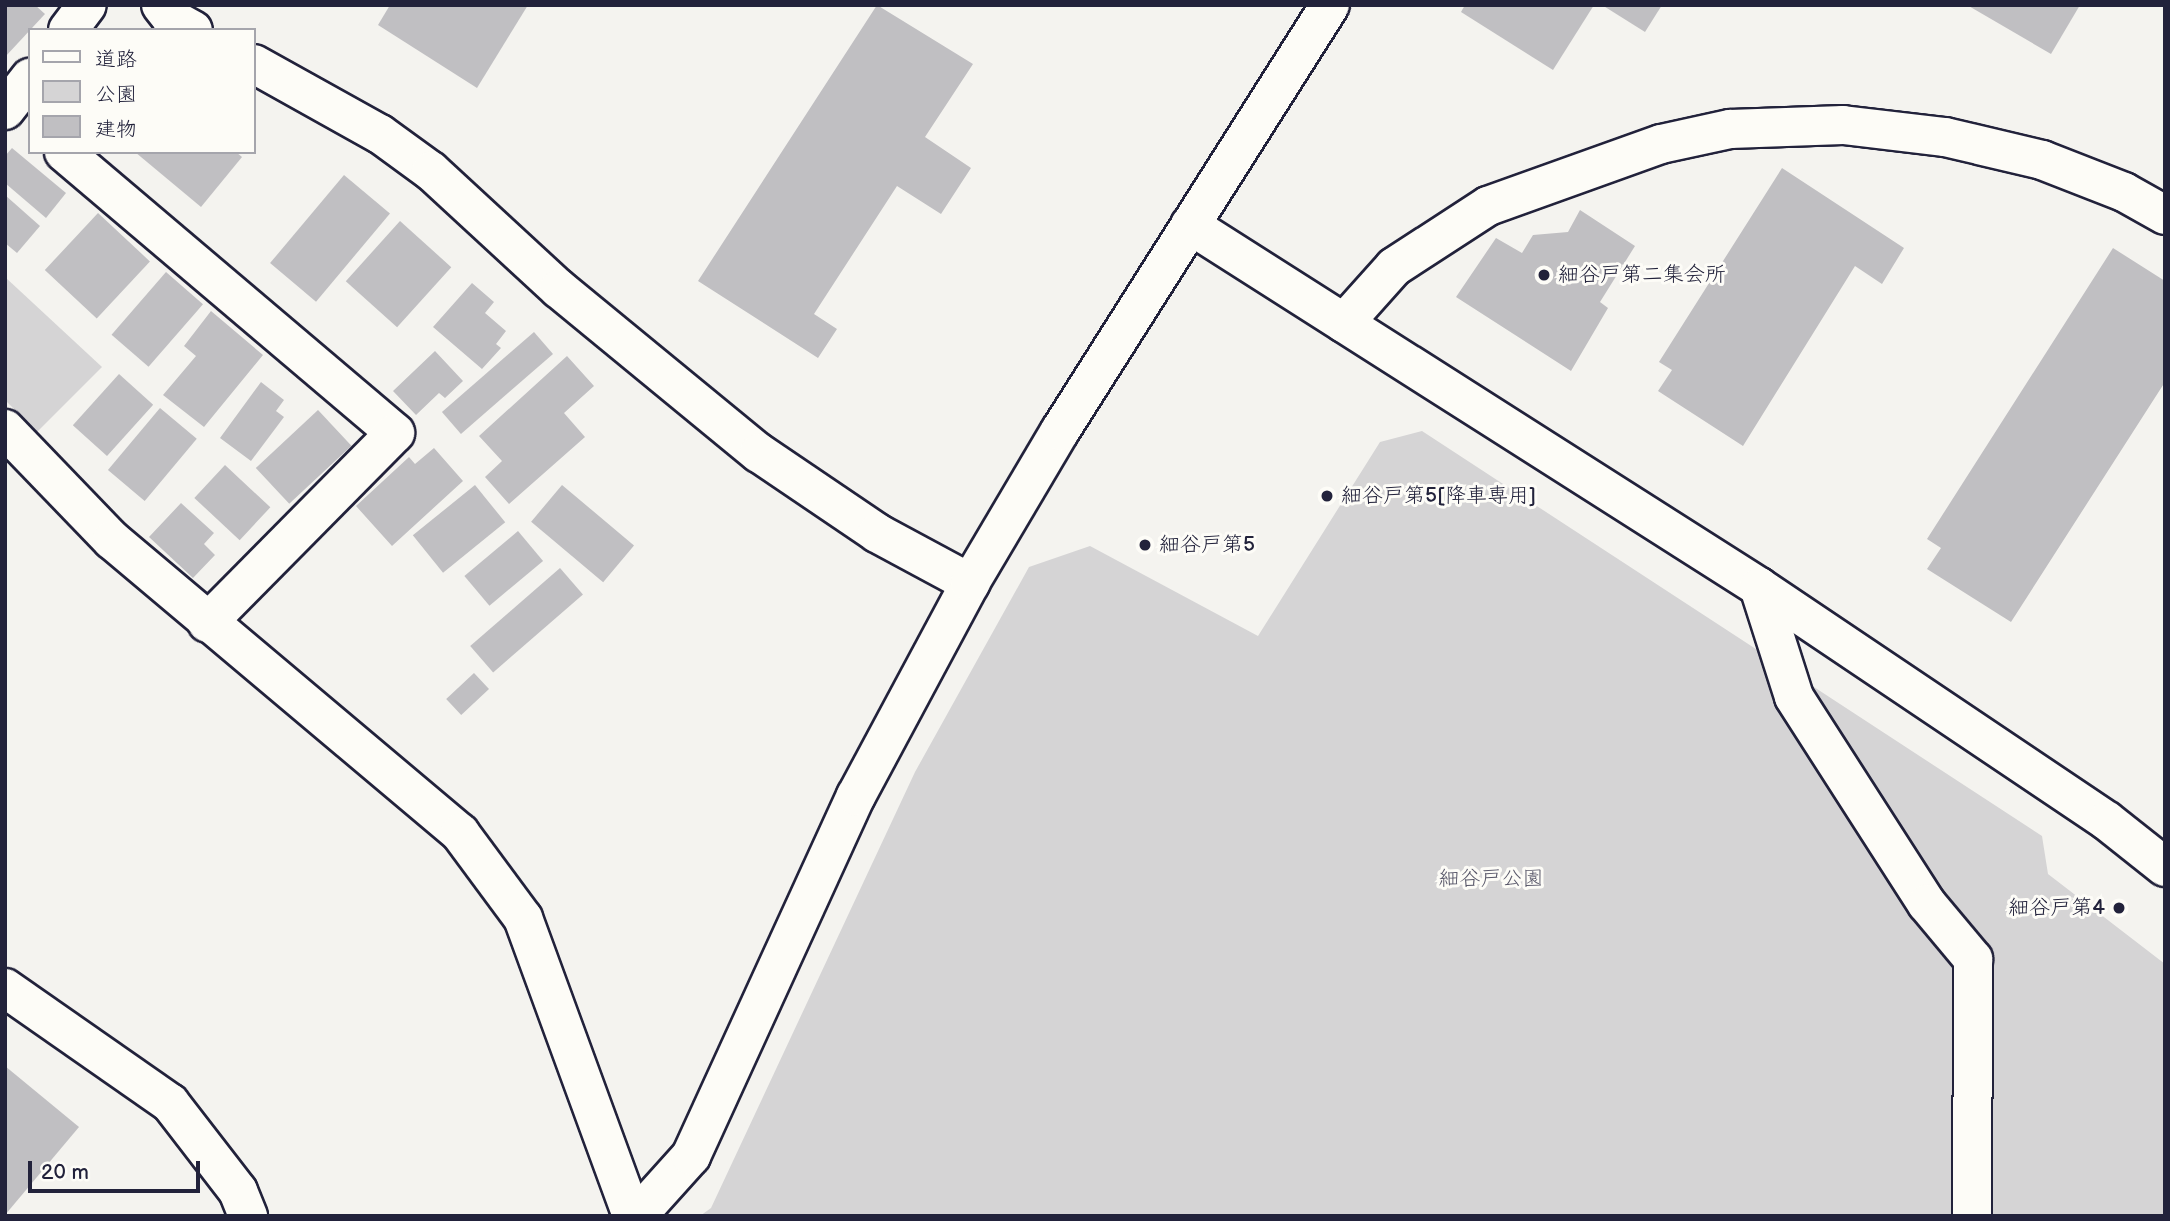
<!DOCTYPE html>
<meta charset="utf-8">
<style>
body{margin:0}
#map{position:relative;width:2170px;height:1221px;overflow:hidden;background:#f4f3ef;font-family:"Balsamiq Sans","Klee One",sans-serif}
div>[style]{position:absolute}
.green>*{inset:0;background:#d5d4d5}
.building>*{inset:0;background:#c0bfc2;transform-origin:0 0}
.roads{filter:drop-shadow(2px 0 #22223b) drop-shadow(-2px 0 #22223b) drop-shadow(0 2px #22223b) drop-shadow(0 -2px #22223b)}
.minor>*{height:38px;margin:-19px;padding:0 19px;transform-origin:19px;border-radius:19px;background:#fdfcf7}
.dots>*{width:19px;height:19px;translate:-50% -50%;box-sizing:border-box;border:4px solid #fdfcf7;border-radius:50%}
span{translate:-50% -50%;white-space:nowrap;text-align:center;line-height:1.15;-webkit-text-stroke:6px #fdfcf7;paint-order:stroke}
.poi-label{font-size:21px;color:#22223b}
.left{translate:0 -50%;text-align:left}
.right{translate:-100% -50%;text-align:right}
.park-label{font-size:21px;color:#585769}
.frame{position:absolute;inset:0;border:7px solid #22223b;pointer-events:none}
.legend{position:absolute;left:28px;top:28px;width:228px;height:126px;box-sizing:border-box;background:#fdfcf7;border:2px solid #a5a5ac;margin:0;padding:9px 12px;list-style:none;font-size:21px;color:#22223b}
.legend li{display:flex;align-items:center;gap:14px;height:35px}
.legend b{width:35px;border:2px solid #a5a5ac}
.scale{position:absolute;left:28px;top:1161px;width:172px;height:32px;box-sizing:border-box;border:4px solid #22223b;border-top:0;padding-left:9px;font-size:21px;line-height:24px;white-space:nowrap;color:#22223b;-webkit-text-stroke:5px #fdfcf7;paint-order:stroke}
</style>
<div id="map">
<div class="green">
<i style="clip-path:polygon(5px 277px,102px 367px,37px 432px,5px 400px)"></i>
<i style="clip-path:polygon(1422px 431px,2042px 836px,2048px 874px,2165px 964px,2165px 1216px,700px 1216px,711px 1208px,915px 772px,1029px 567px,1090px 546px,1258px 636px,1380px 442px)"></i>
</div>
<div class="building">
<i style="clip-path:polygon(5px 5px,35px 5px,45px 14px,5px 57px)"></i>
<i style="clip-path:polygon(390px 5px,528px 5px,477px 88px,378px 25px)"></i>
<i style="clip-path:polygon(877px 5px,973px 64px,925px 137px,971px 168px,941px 214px,897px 186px,814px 314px,837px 329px,818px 358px,698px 281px)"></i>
<i style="clip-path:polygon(1465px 5px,1594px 5px,1553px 70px,1461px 12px)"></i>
<i style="clip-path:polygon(1602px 5px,1662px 5px,1645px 32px)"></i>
<i style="clip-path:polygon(1967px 5px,2080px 5px,2051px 54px)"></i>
<i style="clip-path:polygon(12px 148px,66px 193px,46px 218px,5px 183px,5px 156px)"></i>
<i style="clip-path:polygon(135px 152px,236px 152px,242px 157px,201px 207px)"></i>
<i style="clip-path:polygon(1782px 168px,1904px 248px,1882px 284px,1855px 266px,1743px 446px,1658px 391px,1672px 370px,1659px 362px)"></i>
<i style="left:344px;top:175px;width:60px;height:115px;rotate:40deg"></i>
<i style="clip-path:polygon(5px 195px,40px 226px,17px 253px,5px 243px)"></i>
<i style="clip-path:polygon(1580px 210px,1635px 246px,1600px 302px,1608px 308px,1571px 371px,1456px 297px,1496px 238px,1522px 253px,1533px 235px,1568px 232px)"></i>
<i style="left:98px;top:213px;width:71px;height:78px;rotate:43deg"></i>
<i style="left:400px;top:221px;width:69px;height:81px;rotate:42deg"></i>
<i style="clip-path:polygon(2113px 248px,2165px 281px,2165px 382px,2011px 622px,1927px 569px,1941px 548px,1927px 539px)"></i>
<i style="left:166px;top:272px;width:49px;height:83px;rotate:41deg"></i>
<i style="clip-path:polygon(472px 283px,494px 302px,485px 313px,506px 331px,496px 344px,501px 348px,482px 369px,433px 327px)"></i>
<i style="clip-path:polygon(211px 311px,263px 355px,204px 427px,163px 395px,196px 356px,184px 346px)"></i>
<i style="left:534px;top:332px;width:29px;height:122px;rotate:49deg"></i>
<i style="clip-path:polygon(435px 351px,463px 381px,445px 398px,439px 393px,416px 415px,393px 391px)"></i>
<i style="clip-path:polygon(567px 356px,594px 386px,564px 413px,585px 437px,509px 504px,485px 477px,502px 461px,479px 436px)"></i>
<i style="left:119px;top:374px;width:46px;height:69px;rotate:42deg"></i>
<i style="clip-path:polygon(261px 382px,284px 400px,276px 411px,284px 417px,251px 461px,220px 438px)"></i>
<i style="left:160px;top:408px;width:48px;height:81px;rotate:40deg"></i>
<i style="left:318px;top:410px;width:49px;height:85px;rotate:47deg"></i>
<i style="clip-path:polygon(434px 448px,463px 481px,392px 546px,356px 506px,409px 457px,415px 464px)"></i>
<i style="left:225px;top:465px;width:62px;height:45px;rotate:43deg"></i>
<i style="left:475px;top:485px;width:48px;height:80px;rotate:51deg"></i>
<i style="left:562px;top:485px;width:94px;height:48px;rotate:40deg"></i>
<i style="clip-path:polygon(181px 503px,214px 533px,204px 544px,215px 555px,193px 578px,149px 537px)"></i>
<i style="left:518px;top:531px;width:39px;height:70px;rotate:50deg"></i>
<i style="left:560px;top:568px;width:35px;height:119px;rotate:49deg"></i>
<i style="left:474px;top:673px;width:22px;height:38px;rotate:47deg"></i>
<i style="clip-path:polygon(5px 1066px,79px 1127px,5px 1215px)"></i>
</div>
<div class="roads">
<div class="minor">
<i style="left:161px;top:5px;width:16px;rotate:52deg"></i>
<i style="left:171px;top:18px;width:25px;rotate:29deg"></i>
<i style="left:68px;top:30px;width:31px;rotate:-53deg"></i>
<i style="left:254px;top:64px;width:144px;rotate:29.1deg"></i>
<i style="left:380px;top:134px;width:63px;rotate:36deg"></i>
<i style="left:431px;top:171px;width:174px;rotate:42.7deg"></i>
<i style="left:559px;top:289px;width:259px;rotate:39.4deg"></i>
<i style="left:759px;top:453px;width:143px;rotate:34.1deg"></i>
<i style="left:877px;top:533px;width:106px;rotate:28.3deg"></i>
<i style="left:5px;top:110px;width:41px;rotate:-52deg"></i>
<i style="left:64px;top:152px;width:434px;rotate:40.3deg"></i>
<i style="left:395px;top:433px;width:267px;rotate:134.7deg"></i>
<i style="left:1190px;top:225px;width:674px;rotate:32.46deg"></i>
<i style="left:1759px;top:587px;width:419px;rotate:33.9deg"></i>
<i style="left:2107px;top:821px;width:74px;rotate:38.4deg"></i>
<i style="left:1344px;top:323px;width:75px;rotate:-48.2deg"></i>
<i style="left:1394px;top:267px;width:112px;rotate:-33deg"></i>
<i style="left:1488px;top:206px;width:184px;rotate:-19.7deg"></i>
<i style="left:1661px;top:144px;width:71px;rotate:-12.3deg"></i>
<i style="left:1730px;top:129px;width:113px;rotate:-2deg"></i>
<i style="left:1843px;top:125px;width:103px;rotate:6.7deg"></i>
<i style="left:1945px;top:137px;width:100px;rotate:13.3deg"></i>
<i style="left:2042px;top:160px;width:88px;rotate:21.3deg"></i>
<i style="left:2124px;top:192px;width:47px;rotate:29.3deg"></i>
<i style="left:5px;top:429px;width:154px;rotate:46.1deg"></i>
<i style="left:112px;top:540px;width:455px;rotate:40.1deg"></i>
<i style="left:460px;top:833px;width:106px;rotate:53.5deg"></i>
<i style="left:523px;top:918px;width:317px;rotate:69.9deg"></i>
<i style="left:1759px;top:587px;width:115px;rotate:72.3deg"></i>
<i style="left:1794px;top:697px;width:246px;rotate:57.3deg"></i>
<i style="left:1927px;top:904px;width:72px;rotate:50.1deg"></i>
<i style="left:1973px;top:959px;width:257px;rotate:90.2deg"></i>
<i style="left:5px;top:988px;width:201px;rotate:34.9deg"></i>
<i style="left:170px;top:1103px;width:111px;rotate:52.3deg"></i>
<i style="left:238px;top:1191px;width:27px;rotate:68deg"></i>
<i style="left:637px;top:1216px;width:81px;rotate:-48deg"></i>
<i style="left:691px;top:1156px;width:396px;rotate:-65.4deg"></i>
<i style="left:856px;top:796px;width:242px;rotate:-61.8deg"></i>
<i style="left:970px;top:583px;width:177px;rotate:-59.4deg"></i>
<i style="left:1060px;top:431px;width:504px;rotate:-57.63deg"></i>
</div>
</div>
<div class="dots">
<i style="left:1544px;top:275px;background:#22223b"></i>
<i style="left:1327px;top:496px;background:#22223b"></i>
<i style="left:1145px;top:545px;background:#22223b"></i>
<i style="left:2119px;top:908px;background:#22223b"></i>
</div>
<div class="poi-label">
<span class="left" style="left:1558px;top:275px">細谷戸第二集会所</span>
<span class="left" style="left:1341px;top:496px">細谷戸第5[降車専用]</span>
<span class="left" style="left:1159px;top:545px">細谷戸第5</span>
<span class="right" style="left:2105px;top:908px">細谷戸第4</span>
</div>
<div class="park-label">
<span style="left:1491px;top:879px">細谷戸公園</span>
</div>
<div class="frame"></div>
<ul class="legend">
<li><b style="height:9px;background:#fdfcf7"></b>道路</li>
<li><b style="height:19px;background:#d5d4d5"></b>公園</li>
<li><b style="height:19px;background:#c0bfc2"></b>建物</li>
</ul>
<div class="scale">20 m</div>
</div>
